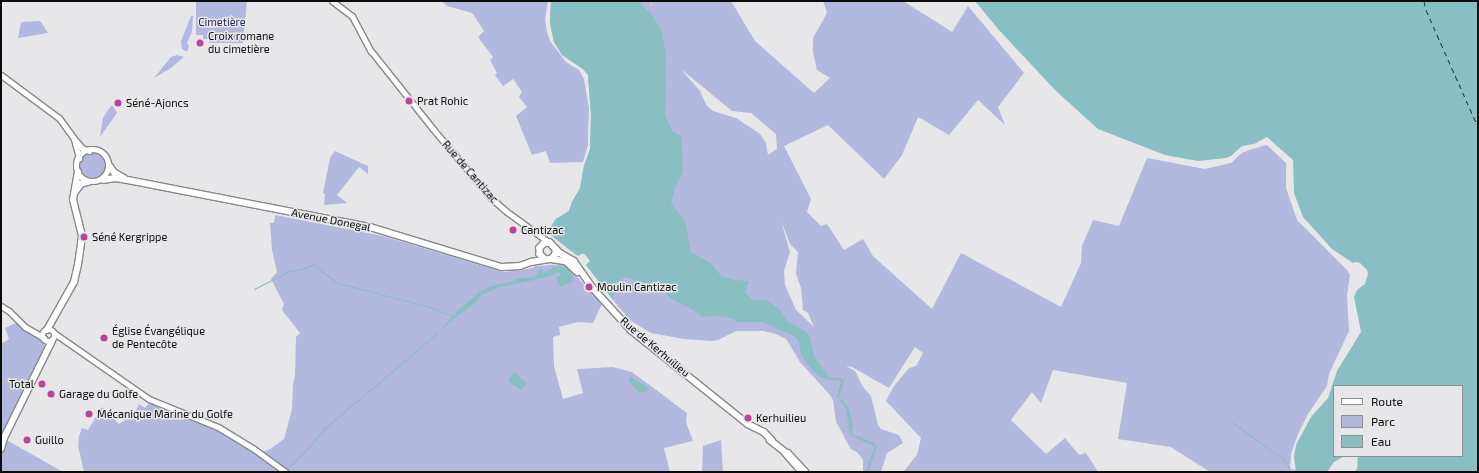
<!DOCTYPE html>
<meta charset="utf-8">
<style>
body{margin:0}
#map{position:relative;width:1479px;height:473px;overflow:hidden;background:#e7e7e9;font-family:"Exo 2",sans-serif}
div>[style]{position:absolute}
.green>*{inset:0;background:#b3b8df}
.round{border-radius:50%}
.water>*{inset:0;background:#89bec3}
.stream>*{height:1px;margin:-0.5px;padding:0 0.5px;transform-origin:0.5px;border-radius:0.5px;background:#89bec3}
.ferry>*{height:1px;margin-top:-0.5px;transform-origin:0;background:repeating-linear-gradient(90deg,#0d4044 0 5px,transparent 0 9px)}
.roads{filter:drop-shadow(1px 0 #878889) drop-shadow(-1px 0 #878889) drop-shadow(0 1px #878889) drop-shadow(0 -1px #878889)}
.tertiary>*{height:5px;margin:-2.5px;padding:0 2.5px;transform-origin:2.5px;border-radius:2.5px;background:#fff}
.secondary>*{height:5.5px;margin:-2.75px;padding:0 2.75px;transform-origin:2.75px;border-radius:2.75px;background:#fff}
.secondary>.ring{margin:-2.75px;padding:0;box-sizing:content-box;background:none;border:5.5px solid #fff;border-radius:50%}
.dots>*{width:11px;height:11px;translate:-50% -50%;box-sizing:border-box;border:2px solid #e7e7e9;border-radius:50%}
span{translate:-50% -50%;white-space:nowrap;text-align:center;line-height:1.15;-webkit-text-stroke:3px #e7e7e9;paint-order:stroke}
.park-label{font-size:11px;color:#292a5b}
.poi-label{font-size:11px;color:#0c0c0d}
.left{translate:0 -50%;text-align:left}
.right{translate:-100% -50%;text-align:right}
.street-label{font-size:11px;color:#0c0c0d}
.frame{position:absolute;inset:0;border:2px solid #0c0c0d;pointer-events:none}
.legend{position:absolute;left:1333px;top:385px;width:130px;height:72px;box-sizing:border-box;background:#e7e7e9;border:1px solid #8f8f91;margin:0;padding:5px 7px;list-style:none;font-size:12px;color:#0c0c0d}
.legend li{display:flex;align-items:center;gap:8px;height:20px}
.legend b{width:20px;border:1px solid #8f8f91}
</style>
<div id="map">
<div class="green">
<i style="clip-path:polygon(196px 1px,247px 1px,243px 43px,209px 43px,209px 39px,203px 39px,203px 35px,196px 35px)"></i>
<i style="clip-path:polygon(441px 1px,548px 1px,545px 19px,547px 32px,550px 41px,566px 62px,579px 70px,584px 79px,589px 108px,588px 133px,588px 145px,583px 162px,550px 163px,546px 151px,532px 155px,516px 116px,527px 107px,519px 97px,522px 92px,513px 79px,503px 86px,495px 75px,497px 73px,490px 60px,493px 57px,478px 37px,484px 31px,472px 13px,447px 6px)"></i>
<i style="clip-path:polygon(evenodd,551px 1px,577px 1px,578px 12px,586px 29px,604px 49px,627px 98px,632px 113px,634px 140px,634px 167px,620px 183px,621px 188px,627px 194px,629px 201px,629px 212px,623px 228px,626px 233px,631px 236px,645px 236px,651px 238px,656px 249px,673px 267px,686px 276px,690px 293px,697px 302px,700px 302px,713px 293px,719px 292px,728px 298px,732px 310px,736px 313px,754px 308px,759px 307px,767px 309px,773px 324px,781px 328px,788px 327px,800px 336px,806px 359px,817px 370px,819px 369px,811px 362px,807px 354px,804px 336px,792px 326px,775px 322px,768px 307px,755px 305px,737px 310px,729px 294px,718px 289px,696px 298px,692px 291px,690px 280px,687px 273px,676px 266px,672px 259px,660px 249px,652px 234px,640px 231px,630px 233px,626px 230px,626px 224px,632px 213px,632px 197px,622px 184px,627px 177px,638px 169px,641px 163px,641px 139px,636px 95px,609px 43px,596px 30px,592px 22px,586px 8px,586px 1px,649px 1px,654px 8px,650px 1px,731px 1px,755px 41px,814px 93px,830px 78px,817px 70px,813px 52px,813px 38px,827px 13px,823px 1px,903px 1px,952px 32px,968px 6px,1024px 73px,998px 107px,1005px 125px,978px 100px,949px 135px,918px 117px,902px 155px,884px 179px,828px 125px,784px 146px,811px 199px,807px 212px,821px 226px,827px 224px,844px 250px,863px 239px,873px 256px,932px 309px,961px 253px,1061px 307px,1081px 263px,1082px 246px,1093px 220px,1119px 226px,1147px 158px,1205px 169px,1231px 163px,1242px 153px,1249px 150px,1266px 145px,1269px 147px,1286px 163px,1286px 188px,1297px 220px,1347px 270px,1350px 275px,1347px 295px,1349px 331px,1329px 374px,1327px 386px,1308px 414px,1298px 434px,1291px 454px,1290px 469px,1292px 472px,1210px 472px,1171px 447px,1118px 439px,1127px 383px,1053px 370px,1041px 403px,1032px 392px,1011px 420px,1046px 454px,1065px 438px,1079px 455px,1086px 453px,1098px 472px,903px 472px,917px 455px,921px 438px,886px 401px,894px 386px,909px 368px,916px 366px,923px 353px,915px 347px,889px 388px,852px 367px,846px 366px,855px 371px,863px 387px,871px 396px,878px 425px,881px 429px,899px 435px,903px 443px,887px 453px,881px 472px,863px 472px,863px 460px,858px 453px,851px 449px,836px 422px,833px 400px,830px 395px,800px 362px,786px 339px,776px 334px,763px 331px,736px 331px,718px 340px,712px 341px,684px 339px,651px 333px,631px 321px,617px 305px,586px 265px,590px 261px,586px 256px,583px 253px,577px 255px,547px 232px,556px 219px,569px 211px,572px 202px,580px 188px,584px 166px,590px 149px,591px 115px,588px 75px,583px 69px,562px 55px,554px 42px,550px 23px,551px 1px,681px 69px,732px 111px,751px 113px,776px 134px,777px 149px,768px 155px,766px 143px,760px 134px,736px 118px,713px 111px,707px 106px,700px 91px,681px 69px,551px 1px,781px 221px,790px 244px,798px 252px,796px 274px,801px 288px,803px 310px,808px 313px,814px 327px,796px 310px,785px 285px,784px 271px,790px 252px,781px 221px)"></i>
<i style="clip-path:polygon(191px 16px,193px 16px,192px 32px,187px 43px,189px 46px,187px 52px,182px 49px,181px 41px)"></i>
<i style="clip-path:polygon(40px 21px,48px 33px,18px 38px,21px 22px)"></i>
<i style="clip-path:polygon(177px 55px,184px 57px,171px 68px,154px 78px,171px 57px)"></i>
<i style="clip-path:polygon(111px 106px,113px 106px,117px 113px,100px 137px,103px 118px)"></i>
<i style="clip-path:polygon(335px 151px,368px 166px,368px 174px,359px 167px,337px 195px,347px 203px,324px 205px,325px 194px,323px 193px,330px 158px)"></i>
<i class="round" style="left:79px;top:152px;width:28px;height:28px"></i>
<i style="clip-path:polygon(275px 215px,383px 236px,503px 272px,529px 269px,536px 266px,565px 264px,602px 304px,593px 323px,578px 322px,559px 327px,560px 335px,553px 337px,554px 366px,563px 399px,583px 393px,577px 369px,613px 367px,632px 372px,687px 413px,686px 422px,693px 441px,664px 448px,670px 472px,84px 472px,78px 446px,79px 436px,82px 428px,88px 430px,102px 407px,119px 424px,135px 413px,139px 404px,145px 408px,150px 402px,173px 413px,213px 428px,257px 454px,270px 449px,284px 439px,292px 409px,293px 384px,295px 376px,296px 337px,300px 333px,282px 310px,284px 304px,271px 279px,277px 272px,272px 250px,270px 223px,274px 223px)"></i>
<i style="clip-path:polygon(16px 323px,43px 339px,45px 351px,3px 438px,63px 472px,1px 472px,1px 344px,9px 339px,5px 328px)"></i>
<i style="clip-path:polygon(721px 440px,723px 472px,702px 472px,703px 446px)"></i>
</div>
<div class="water">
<i style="clip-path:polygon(551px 1px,638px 1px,653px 16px,662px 32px,666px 57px,665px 115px,672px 131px,681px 136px,682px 146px,683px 172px,675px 188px,671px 203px,685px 221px,691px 252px,712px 264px,721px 276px,734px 280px,749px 281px,745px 292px,752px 300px,767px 300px,779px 309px,787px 321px,806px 332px,810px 337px,814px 356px,828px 376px,832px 378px,840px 378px,844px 381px,839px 397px,849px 408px,853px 425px,852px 434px,874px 443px,877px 447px,868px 472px,866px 472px,869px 460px,875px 447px,850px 435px,846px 409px,837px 396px,841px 382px,839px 380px,833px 381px,823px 378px,817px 375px,807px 364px,801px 354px,799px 341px,794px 336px,762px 322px,738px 322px,732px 318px,717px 316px,702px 317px,688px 307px,675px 301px,666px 294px,662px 287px,625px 277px,615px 284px,613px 300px,586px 265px,590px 261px,589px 258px,583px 253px,578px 256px,575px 254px,547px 232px,556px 219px,569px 211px,572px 202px,580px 188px,584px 166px,590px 149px,591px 115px,588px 75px,583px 69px,562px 55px,554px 42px,550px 23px)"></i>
<i style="clip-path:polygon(975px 1px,1478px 1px,1478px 472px,1354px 472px,1357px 469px,1358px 456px,1462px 456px,1462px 386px,1334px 386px,1334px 456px,1345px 456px,1334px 462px,1327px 472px,1296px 472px,1294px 457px,1296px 445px,1311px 417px,1328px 398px,1337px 371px,1361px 332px,1354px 297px,1357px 290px,1365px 284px,1368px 274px,1367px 270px,1360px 263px,1356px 262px,1353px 263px,1332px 249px,1303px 217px,1294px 193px,1293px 160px,1267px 137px,1254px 144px,1242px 146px,1231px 156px,1226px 158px,1198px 161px,1165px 155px,1098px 129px,1056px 91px,998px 29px)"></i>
<i style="clip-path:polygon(558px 265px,568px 269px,573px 276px,572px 282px,560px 287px,556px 277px,561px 275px,560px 272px,547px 277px,496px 288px,482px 295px,472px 306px,459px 314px,438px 333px,457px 311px,482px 290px,498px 284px,515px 281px,515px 279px,534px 277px,541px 269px,544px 272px,552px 269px,552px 267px,557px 267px)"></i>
<i style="clip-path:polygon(514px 372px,527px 383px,521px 390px,508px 381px)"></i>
<i style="clip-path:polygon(631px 377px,648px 387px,648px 391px,639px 393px,629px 381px,629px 378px)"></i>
</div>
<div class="stream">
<i style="left:254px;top:289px;width:37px;rotate:-27deg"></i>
<i style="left:287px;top:272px;width:18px;rotate:-13deg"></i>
<i style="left:305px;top:268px;width:10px;rotate:-24deg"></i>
<i style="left:314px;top:264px;width:5px;rotate:53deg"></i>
<i style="left:317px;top:268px;width:26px;rotate:36deg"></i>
<i style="left:338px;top:283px;width:95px;rotate:14.6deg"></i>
<i style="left:430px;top:307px;width:24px;rotate:22deg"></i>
<i style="left:1230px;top:421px;width:64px;rotate:35.4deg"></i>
<i style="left:1282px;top:458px;width:14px;rotate:54deg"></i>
<i style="left:1290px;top:469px;width:6px;rotate:9deg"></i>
<i style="left:286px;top:470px;width:35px;rotate:-45deg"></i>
<i style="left:311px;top:445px;width:21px;rotate:-51deg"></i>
<i style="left:324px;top:429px;width:148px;rotate:-40.3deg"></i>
</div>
<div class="ferry">
<i style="left:1424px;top:1px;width:9px;rotate:77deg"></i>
<i style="left:1426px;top:10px;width:128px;rotate:66deg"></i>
</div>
<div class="roads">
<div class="tertiary">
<i style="left:332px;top:1px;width:25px;rotate:37deg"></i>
<i style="left:352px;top:16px;width:40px;rotate:62deg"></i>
<i style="left:371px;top:51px;width:100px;rotate:51.5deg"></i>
<i style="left:433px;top:129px;width:90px;rotate:50deg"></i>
<i style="left:491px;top:198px;width:21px;rotate:41deg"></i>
<i style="left:507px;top:212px;width:53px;rotate:35.8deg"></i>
<i style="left:1px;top:75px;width:72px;rotate:36.6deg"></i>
<i style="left:59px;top:118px;width:26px;rotate:54deg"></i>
<i style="left:74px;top:139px;width:20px;rotate:75deg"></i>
<i style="left:76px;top:141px;width:9px;rotate:49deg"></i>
<i style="left:82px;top:148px;width:8px;rotate:23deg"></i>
<i style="left:1px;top:306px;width:9px;rotate:32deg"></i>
<i style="left:9px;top:311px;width:23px;rotate:45deg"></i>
<i style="left:25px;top:327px;width:22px;rotate:30deg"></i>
<i style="left:54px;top:333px;width:116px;rotate:34.8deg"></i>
<i style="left:149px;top:399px;width:74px;rotate:22.1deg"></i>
<i style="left:218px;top:427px;width:42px;rotate:31.4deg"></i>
<i style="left:254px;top:449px;width:39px;rotate:36deg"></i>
</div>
<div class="secondary">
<i class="ring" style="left:77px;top:150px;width:26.5px;height:26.5px"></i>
<i style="left:110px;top:166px;width:7px;rotate:56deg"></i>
<i style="left:114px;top:172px;width:12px;rotate:31deg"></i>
<i style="left:103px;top:180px;width:12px;rotate:-9deg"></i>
<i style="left:115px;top:178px;width:13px;rotate:9deg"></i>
<i style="left:128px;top:180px;width:247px;rotate:11deg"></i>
<i style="left:370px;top:227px;width:138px;rotate:16.9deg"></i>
<i style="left:502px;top:267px;width:18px;rotate:-3deg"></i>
<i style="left:520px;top:266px;width:12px;rotate:-20deg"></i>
<i style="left:531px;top:262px;width:20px;rotate:-9deg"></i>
<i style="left:551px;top:259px;width:6px;rotate:-45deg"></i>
<i style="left:555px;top:255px;width:5px;rotate:-79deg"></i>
<i style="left:556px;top:250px;width:9px;rotate:-131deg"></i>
<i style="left:550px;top:243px;width:6px;rotate:171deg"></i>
<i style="left:544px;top:244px;width:6px;rotate:135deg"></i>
<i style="left:540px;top:248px;width:6px;rotate:90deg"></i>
<i style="left:540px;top:254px;width:7px;rotate:45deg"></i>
<i style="left:75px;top:192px;width:10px;rotate:-53deg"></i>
<i style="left:81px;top:184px;width:7px;rotate:-16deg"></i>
<i style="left:555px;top:248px;width:7px;rotate:45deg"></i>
<i style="left:560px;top:253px;width:16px;rotate:30deg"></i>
<i style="left:574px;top:261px;width:33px;rotate:55deg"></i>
<i style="left:593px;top:288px;width:57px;rotate:47.9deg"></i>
<i style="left:631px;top:330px;width:150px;rotate:38.8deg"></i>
<i style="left:748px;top:424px;width:18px;rotate:27deg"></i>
<i style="left:764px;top:432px;width:11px;rotate:45deg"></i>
<i style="left:551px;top:259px;width:15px;rotate:8deg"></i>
<i style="left:566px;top:261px;width:16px;rotate:43deg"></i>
<i style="left:47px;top:330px;width:55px;rotate:-60.6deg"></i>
<i style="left:74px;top:282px;width:17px;rotate:-77deg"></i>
<i style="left:78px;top:265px;width:29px;rotate:-82deg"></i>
<i style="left:82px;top:236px;width:37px;rotate:-104deg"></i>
<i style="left:73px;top:200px;width:28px;rotate:-80deg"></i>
<i class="ring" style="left:43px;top:330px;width:6.5px;height:6.5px"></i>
<i style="left:770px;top:440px;width:18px;rotate:38deg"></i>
<i style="left:784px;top:451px;width:28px;rotate:49deg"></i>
<i style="left:1px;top:449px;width:11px;rotate:-75deg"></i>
<i style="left:4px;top:438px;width:108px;rotate:-63.7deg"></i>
<i style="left:788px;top:453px;width:26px;rotate:47deg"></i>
</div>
</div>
<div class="dots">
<i style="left:200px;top:43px;background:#bd4395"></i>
<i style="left:409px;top:101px;background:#bd4395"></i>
<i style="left:118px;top:103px;background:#bd4395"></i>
<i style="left:513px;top:230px;background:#bd4395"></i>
<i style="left:84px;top:237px;background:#bd4395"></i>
<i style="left:589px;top:287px;background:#bd4395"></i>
<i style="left:104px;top:338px;background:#bd4395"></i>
<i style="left:42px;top:384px;background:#bd4395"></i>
<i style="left:51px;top:394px;background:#bd4395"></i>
<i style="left:89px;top:414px;background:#bd4395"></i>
<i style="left:748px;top:418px;background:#bd4395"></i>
<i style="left:27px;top:440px;background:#bd4395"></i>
</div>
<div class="park-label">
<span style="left:222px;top:22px">Cimetière</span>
</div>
<div class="poi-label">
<span class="left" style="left:208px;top:43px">Croix romane<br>du cimetière</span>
<span class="left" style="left:417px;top:101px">Prat Rohic</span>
<span class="left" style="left:126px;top:103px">Séné-Ajoncs</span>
<span class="left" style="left:521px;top:230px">Cantizac</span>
<span class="left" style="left:92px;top:237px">Séné Kergrippe</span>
<span class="left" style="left:597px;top:287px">Moulin Cantizac</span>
<span class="left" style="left:112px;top:338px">Église Évangélique<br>de Pentecôte</span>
<span class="right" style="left:34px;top:384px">Total</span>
<span class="left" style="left:59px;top:394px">Garage du Golfe</span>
<span class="left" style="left:97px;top:414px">Mécanique Marine du Golfe</span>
<span class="left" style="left:756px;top:418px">Kerhuilieu</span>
<span class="left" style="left:35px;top:440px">Guillo</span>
</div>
<div class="street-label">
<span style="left:470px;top:172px;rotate:49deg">Rue de Cantizac</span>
<span style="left:331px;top:220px;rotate:11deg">Avenue Donegal</span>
<span style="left:655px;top:347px;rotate:40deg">Rue de Kerhuilieu</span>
</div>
<div class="frame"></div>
<ul class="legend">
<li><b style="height:5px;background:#fff"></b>Route</li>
<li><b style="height:11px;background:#b3b8df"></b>Parc</li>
<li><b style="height:11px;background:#89bec3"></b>Eau</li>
</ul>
</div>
